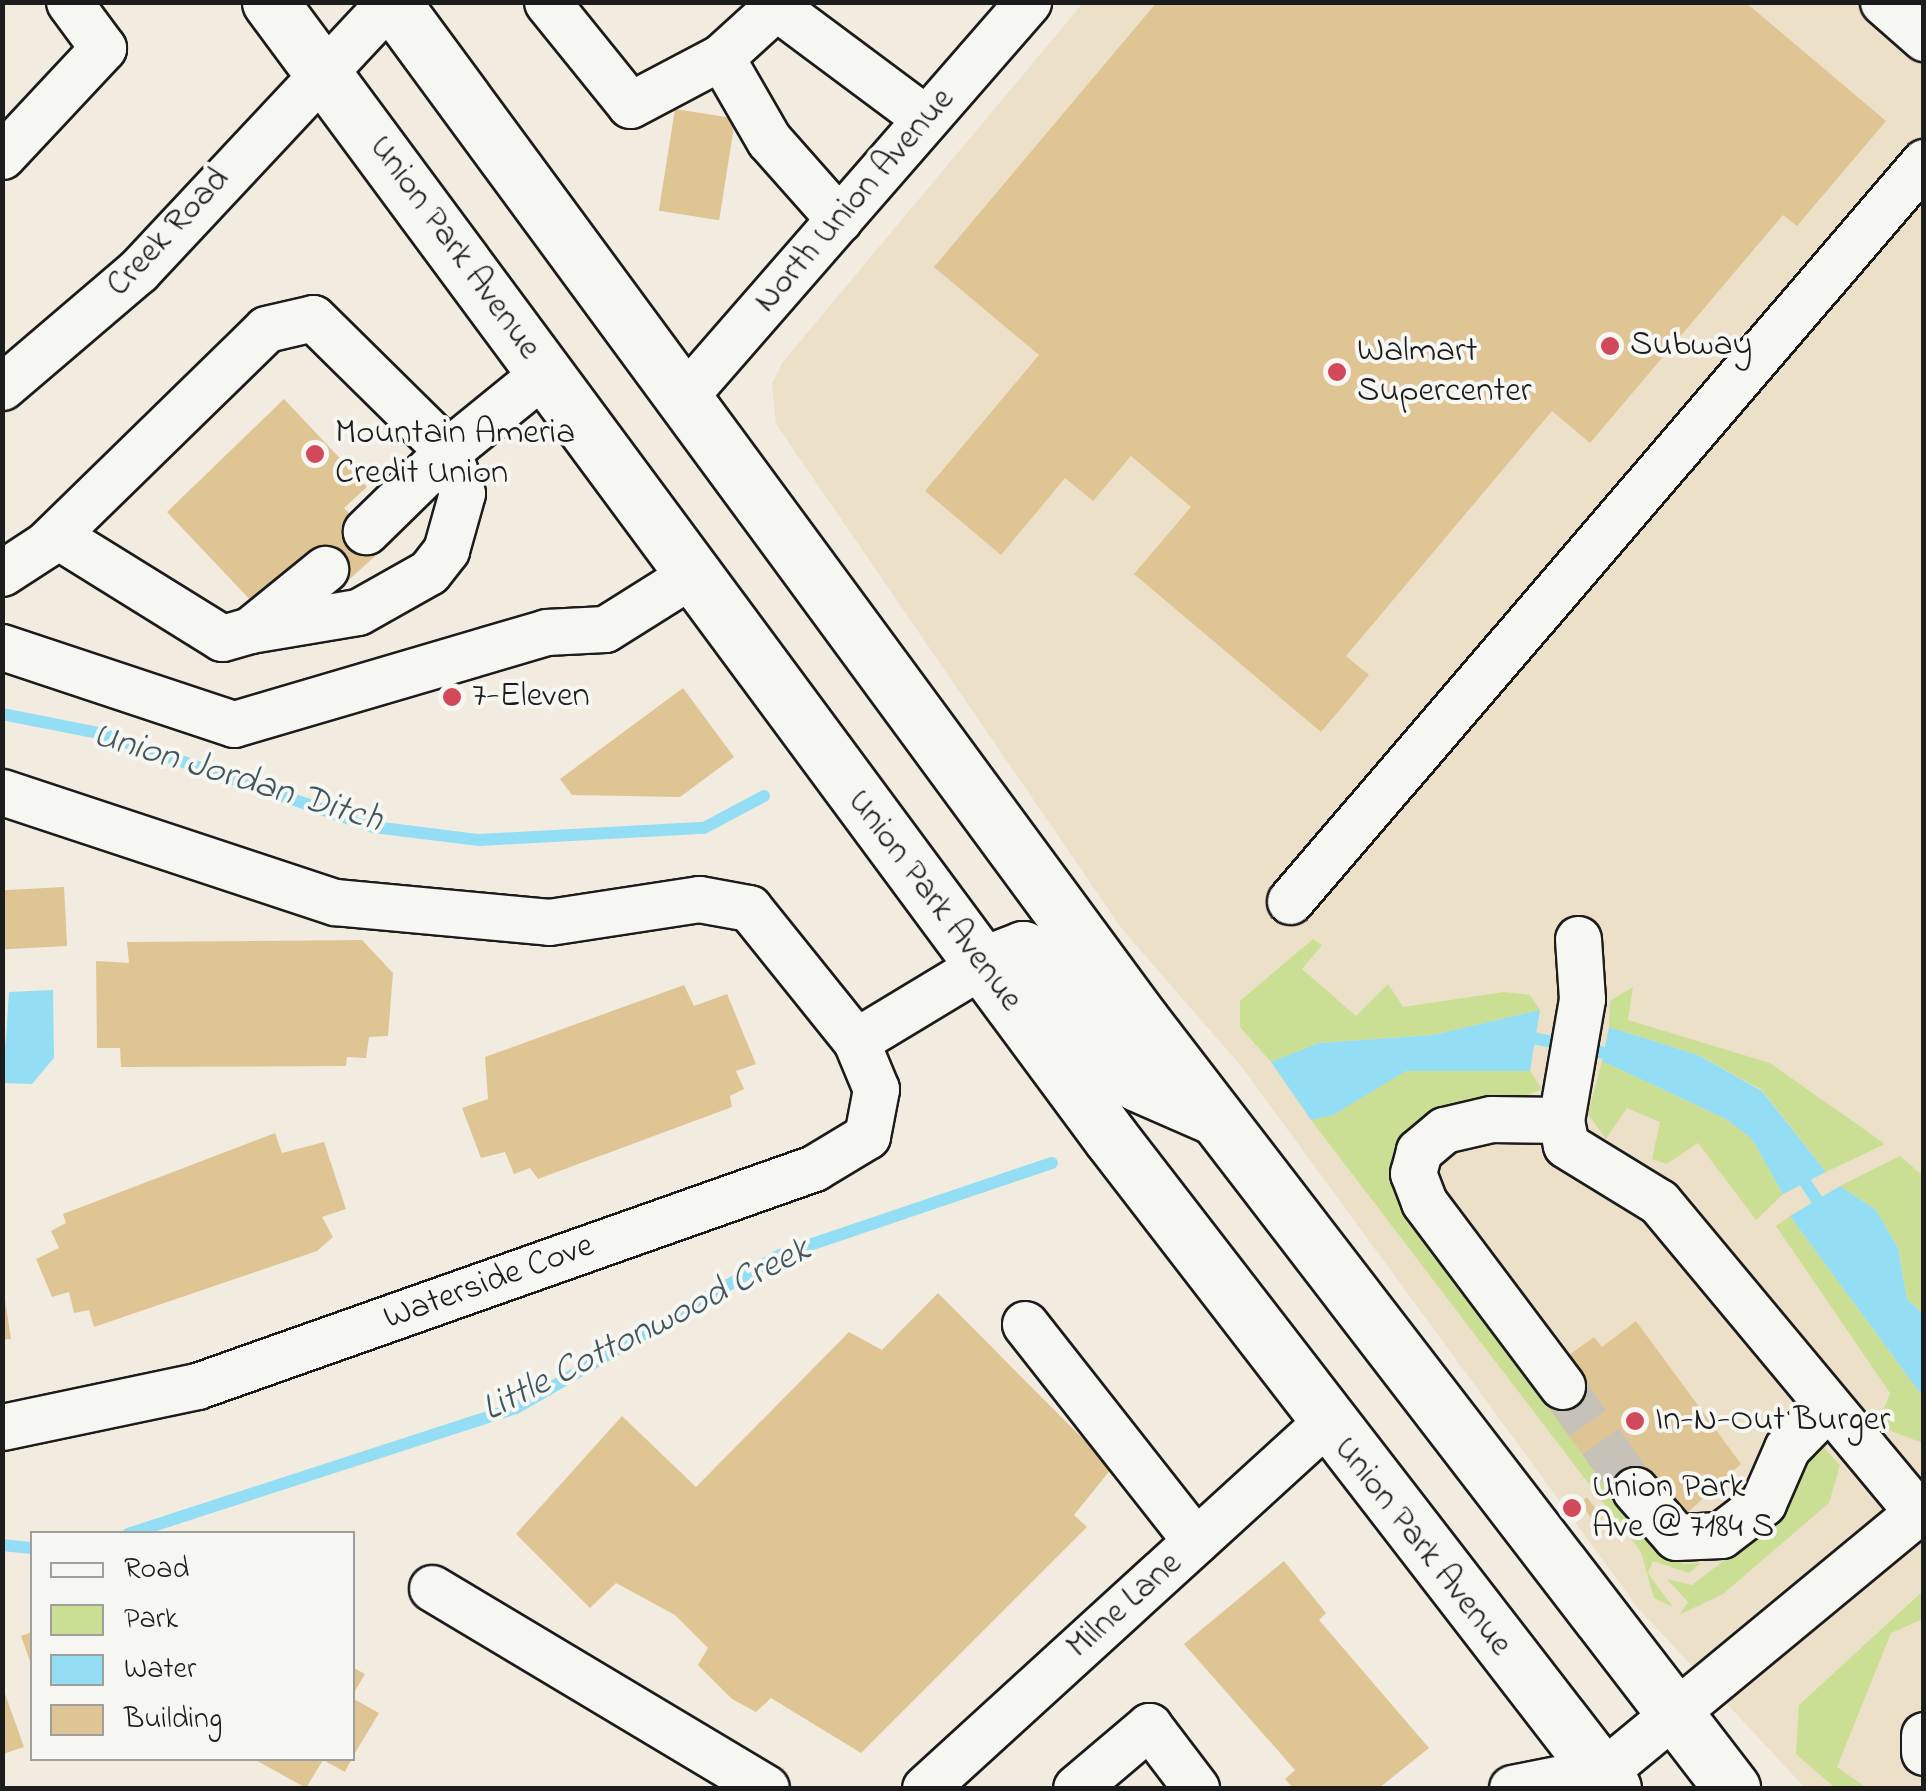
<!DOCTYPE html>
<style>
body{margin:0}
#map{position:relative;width:1926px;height:1791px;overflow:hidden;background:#f1ecdf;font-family:"Indie Flower",sans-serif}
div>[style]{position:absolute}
.built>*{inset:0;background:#ece0c8}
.green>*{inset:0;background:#cbdf94}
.water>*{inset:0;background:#93def4}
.stream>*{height:12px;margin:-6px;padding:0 6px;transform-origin:6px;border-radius:6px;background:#93def4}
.building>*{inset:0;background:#dfc594;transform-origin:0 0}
.minor-tunnel>*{height:45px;margin-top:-22.5px;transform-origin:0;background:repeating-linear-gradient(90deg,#c6c2b8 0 45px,transparent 0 67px)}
.roads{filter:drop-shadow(2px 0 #1c1c1c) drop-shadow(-2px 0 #1c1c1c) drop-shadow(0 2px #1c1c1c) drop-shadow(0 -2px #1c1c1c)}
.minor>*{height:45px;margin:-22.5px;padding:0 22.5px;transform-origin:22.5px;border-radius:22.5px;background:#f6f6f2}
.major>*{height:55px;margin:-27.5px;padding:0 27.5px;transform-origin:27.5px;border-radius:27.5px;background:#f6f6f2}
.dots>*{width:28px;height:28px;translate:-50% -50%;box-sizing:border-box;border:5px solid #f6f6f2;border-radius:50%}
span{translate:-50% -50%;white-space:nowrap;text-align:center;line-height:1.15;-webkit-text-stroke:8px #f6f6f2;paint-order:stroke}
.street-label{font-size:35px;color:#1c1c1c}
.poi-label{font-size:35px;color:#1c1c1c}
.left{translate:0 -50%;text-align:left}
.water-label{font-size:38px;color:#40565d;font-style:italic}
.frame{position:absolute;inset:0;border:5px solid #1c1c1c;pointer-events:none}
.legend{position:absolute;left:30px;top:1531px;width:325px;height:230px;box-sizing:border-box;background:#f6f6f2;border:2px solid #9f9f9c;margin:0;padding:12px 18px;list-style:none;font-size:30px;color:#1c1c1c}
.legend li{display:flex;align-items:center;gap:20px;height:50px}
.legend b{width:50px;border:2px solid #9f9f9c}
</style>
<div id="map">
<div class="built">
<i style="clip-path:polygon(1083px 3px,1923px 3px,1923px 1788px,1805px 1788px,1638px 1608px,1241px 1066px,1122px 929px,776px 424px,772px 384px,782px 363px)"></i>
</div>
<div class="green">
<i style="clip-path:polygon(1313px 939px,1322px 945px,1302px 969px,1356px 1016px,1388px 984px,1403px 1007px,1504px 992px,1530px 995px,1540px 1010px,1433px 1035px,1319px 1043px,1271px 1062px,1240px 1027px,1240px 1001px)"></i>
<i style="clip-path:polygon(1633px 987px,1628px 1020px,1770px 1063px,1885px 1144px,1826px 1172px,1762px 1090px,1698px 1055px,1609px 1027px,1610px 1001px)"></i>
<i style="clip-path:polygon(1602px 1061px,1726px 1119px,1752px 1139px,1783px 1194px,1756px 1220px,1698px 1143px,1667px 1164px,1652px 1159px,1660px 1122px,1627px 1108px,1606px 1139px,1588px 1114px)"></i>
<i style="clip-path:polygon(1504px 1065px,1530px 1071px,1542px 1089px,1399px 1146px,1391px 1172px,1664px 1550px,1683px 1564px,1701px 1563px,1689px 1573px,1653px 1561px,1648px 1573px,1673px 1607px,1654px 1598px,1641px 1552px,1311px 1120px,1406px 1071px)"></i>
<i style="clip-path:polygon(1900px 1156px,1923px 1176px,1923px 1314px,1907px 1299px,1898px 1248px,1876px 1210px,1840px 1186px)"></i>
<i style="clip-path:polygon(1790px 1216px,1923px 1397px,1923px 1443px,1877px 1426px,1890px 1393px,1776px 1226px)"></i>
<i style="clip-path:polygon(1820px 1444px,1840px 1465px,1829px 1503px,1723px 1594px,1679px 1615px,1688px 1602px,1667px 1579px,1692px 1585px,1778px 1519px,1802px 1469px,1792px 1466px)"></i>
<i style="clip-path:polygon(1923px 1591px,1923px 1619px,1891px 1633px,1837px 1767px,1867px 1788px,1835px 1788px,1796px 1754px,1799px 1705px)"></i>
</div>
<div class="water">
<i style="clip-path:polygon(53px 990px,54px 1058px,32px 1084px,3px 1083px,9px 992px)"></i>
<i style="clip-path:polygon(1540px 1010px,1530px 1071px,1406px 1071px,1333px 1115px,1311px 1120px,1271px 1062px,1319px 1043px,1433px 1035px)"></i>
<i style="clip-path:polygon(1609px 1027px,1698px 1055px,1762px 1091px,1826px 1172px,1783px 1194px,1752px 1139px,1726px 1119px,1602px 1061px)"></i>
<i style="clip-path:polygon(1840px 1186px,1876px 1210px,1898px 1248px,1907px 1299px,1923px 1314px,1923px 1397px,1790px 1216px)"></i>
</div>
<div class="stream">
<i style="left:2px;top:714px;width:99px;rotate:11.1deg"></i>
<i style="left:99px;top:733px;width:291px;rotate:18.9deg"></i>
<i style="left:374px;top:827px;width:106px;rotate:7.1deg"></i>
<i style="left:479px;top:840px;width:225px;rotate:-3.1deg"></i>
<i style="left:704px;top:828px;width:68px;rotate:-28.1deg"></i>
<i style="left:1523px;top:1036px;width:99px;rotate:11.7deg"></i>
<i style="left:1797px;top:1170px;width:50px;rotate:56.3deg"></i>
<i style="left:128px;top:1534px;width:408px;rotate:-18deg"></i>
<i style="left:516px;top:1408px;width:305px;rotate:-30.1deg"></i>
<i style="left:780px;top:1255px;width:287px;rotate:-18.7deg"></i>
<i style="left:2px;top:1545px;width:30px;rotate:6deg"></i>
</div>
<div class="building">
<i style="clip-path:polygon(1157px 2px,1745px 2px,1886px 121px,1797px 226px,1783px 215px,1590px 443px,1552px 411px,1346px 656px,1369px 675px,1321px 732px,1134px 574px,1191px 507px,1131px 456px,1093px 501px,1065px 478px,1001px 555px,925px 491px,1039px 355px,934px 267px)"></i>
<i style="left:675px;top:109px;width:61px;height:103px;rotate:9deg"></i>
<i style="clip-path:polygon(284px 399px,367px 487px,344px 508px,383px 549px,342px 586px,310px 553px,255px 605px,167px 512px)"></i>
<i style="clip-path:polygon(683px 688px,734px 757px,680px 797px,572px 795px,560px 779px)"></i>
<i style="left:64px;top:887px;width:59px;height:62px;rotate:87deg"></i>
<i style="clip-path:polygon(362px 940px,393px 973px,388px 1036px,369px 1037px,366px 1058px,347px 1057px,346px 1066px,121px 1067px,120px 1048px,97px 1048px,96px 961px,129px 963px,127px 942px)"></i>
<i style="clip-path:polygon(684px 985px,694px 1006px,727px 994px,756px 1064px,736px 1071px,744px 1089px,730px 1096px,732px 1107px,538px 1179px,530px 1168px,514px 1174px,505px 1152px,481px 1158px,462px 1108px,488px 1099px,485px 1057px)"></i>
<i style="clip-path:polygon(275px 1133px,282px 1153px,324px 1142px,346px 1209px,322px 1217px,333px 1237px,317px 1251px,94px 1327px,89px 1310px,74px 1313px,69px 1292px,52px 1297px,36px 1259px,59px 1248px,51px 1231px,66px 1223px,63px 1214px)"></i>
<i style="clip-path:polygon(2px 1280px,11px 1339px,2px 1340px)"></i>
<i style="clip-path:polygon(938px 1293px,1112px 1468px,1074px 1515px,1087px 1527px,861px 1753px,771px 1698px,756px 1712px,732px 1699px,698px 1665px,708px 1648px,675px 1615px,616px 1583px,590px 1608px,516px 1534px,622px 1416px,696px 1487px,849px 1332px,882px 1350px)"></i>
<i style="clip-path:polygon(1636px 1321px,1741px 1464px,1676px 1523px,1618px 1502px,1543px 1401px,1574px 1377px,1562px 1360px,1594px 1337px,1602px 1347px)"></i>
<i style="left:1587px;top:1497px;width:26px;height:9px;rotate:54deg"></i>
<i style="clip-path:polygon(1284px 1561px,1326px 1613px,1319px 1620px,1429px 1748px,1379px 1788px,1293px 1788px,1285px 1779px,1295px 1770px,1184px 1644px)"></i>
<i style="clip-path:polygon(32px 1632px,32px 1667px,21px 1636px)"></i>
<i style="clip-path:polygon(352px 1667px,365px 1674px,352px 1696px)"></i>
<i style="clip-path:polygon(3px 1688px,24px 1747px,3px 1754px)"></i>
<i style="clip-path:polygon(352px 1698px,379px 1713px,352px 1758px)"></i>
<i style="clip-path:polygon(252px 1758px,352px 1758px,345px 1772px,323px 1760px,306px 1788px)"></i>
</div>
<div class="minor-tunnel">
<i style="left:1562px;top:1386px;width:127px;rotate:54.9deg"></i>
</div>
<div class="roads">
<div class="minor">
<i style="left:547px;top:2px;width:132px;rotate:51.1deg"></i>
<i style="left:630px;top:105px;width:103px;rotate:-27.8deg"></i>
<i style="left:721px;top:57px;width:74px;rotate:-42.3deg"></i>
<i style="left:776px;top:7px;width:187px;rotate:36.7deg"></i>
<i style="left:1883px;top:2px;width:55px;rotate:41.3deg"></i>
<i style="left:721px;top:57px;width:96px;rotate:60deg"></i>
<i style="left:769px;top:140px;width:106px;rotate:48.5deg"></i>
<i style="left:2px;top:156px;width:148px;rotate:-46.9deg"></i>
<i style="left:103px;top:48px;width:57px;rotate:-126.5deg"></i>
<i style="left:2px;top:387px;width:179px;rotate:-40.5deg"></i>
<i style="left:138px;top:271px;width:369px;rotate:-46.9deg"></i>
<i style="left:682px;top:399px;width:527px;rotate:-48.93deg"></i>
<i style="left:56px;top:535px;width:195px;rotate:31.8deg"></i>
<i style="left:222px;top:638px;width:29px;rotate:-16deg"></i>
<i style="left:250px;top:630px;width:97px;rotate:-39.1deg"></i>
<i style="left:2px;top:573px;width:51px;rotate:-33.1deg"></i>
<i style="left:45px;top:545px;width:309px;rotate:-44.3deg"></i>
<i style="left:266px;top:329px;width:48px;rotate:-13.2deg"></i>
<i style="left:313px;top:318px;width:190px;rotate:44.6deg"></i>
<i style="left:448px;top:451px;width:124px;rotate:-39.1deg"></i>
<i style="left:250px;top:630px;width:109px;rotate:-9.5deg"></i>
<i style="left:358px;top:612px;width:81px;rotate:-29.4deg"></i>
<i style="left:429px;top:572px;width:28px;rotate:-52deg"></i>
<i style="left:446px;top:550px;width:59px;rotate:-74.3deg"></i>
<i style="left:462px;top:493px;width:44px;rotate:-108.4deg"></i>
<i style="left:448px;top:451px;width:115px;rotate:135.7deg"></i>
<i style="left:2px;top:647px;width:244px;rotate:18.4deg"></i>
<i style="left:234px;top:724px;width:325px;rotate:-16.4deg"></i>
<i style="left:546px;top:632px;width:59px;rotate:-2.9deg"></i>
<i style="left:605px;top:629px;width:102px;rotate:-32.1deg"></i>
<i style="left:2px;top:792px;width:351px;rotate:18.3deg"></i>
<i style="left:335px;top:902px;width:215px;rotate:5.3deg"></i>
<i style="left:549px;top:922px;width:152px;rotate:-8.7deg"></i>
<i style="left:699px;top:899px;width:51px;rotate:10.2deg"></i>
<i style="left:749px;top:908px;width:171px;rotate:51.2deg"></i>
<i style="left:856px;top:1041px;width:52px;rotate:67.4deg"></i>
<i style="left:876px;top:1089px;width:48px;rotate:100.8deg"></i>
<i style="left:867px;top:1136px;width:62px;rotate:148.9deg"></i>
<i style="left:814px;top:1168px;width:654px;rotate:160.54deg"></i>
<i style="left:197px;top:1386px;width:199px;rotate:168.1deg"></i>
<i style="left:1290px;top:901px;width:974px;rotate:-49.37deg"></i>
<i style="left:1578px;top:939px;width:60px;rotate:86.2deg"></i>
<i style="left:1582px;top:999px;width:123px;rotate:99.8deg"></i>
<i style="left:1561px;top:1120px;width:25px;rotate:79deg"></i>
<i style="left:1566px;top:1145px;width:109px;rotate:31.5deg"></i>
<i style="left:1659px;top:1202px;width:403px;rotate:50.2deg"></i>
<i style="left:856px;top:1041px;width:147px;rotate:-31.1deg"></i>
<i style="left:1561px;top:1120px;width:70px;rotate:-179.2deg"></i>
<i style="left:1491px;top:1119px;width:48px;rotate:166.8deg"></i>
<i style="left:1444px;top:1130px;width:33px;rotate:140deg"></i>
<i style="left:1419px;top:1151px;width:23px;rotate:105deg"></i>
<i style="left:1413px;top:1173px;width:31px;rotate:69deg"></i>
<i style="left:1424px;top:1202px;width:230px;rotate:53.1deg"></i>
<i style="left:1025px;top:1324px;width:276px;rotate:51.8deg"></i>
<i style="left:1635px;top:1490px;width:62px;rotate:48.9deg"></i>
<i style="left:1676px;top:1537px;width:45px;rotate:-2.5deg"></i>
<i style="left:1721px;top:1535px;width:53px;rotate:-37.3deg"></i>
<i style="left:1763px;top:1503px;width:60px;rotate:-66.4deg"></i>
<i style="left:1787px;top:1448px;width:54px;rotate:-45.7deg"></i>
<i style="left:432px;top:1588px;width:389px;rotate:30.9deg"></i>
<i style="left:1924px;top:1735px;width:17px;rotate:90deg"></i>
<i style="left:925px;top:1788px;width:542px;rotate:-42.38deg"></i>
<i style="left:1076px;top:1788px;width:96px;rotate:-40.3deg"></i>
<i style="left:1149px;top:1726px;width:78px;rotate:52.8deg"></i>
<i style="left:1512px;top:1788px;width:87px;rotate:-11.3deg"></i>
<i style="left:1584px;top:1788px;width:441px;rotate:-39.6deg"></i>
</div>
<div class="major">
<i style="left:270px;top:2px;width:1413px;rotate:53.49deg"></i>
<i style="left:1111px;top:1138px;width:821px;rotate:52.32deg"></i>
<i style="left:392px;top:2px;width:1265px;rotate:53.65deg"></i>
<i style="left:1142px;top:1021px;width:968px;rotate:52.43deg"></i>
<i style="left:982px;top:965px;width:44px;rotate:-21.3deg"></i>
<i style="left:1023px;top:949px;width:17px;rotate:31deg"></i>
<i style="left:1038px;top:958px;width:159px;rotate:51.6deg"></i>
<i style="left:1137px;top:1083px;width:80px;rotate:23.7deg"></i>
</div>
</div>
<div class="dots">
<i style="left:1610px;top:346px;background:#d1495b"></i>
<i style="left:1337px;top:372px;background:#d1495b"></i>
<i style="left:315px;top:454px;background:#d1495b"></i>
<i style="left:452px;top:697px;background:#d1495b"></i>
<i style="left:1635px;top:1421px;background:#d1495b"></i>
<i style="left:1572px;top:1508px;background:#d1495b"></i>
</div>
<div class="street-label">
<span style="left:855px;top:201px;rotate:-49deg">North Union Avenue</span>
<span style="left:169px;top:233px;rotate:-47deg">Creek Road</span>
<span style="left:454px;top:248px;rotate:54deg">Union Park Avenue</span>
<span style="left:934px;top:901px;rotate:53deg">Union Park Avenue</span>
<span style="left:489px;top:1283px;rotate:-20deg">Waterside Cove</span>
<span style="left:1422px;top:1547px;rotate:52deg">Union Park Avenue</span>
<span style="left:1125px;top:1606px;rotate:-42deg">Milne Lane</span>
</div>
<div class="poi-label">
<span class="left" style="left:1630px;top:346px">Subway</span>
<span class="left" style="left:1357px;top:372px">Walmart<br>Supercenter</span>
<span class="left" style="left:335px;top:454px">Mountain Ameria<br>Credit Union</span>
<span class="left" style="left:472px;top:697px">7-Eleven</span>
<span class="left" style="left:1655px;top:1421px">In-N-Out Burger</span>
<span class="left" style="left:1592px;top:1508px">Union Park<br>Ave @ 7184 S</span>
</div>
<div class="water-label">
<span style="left:237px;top:779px;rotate:17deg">Union Jordan Ditch</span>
<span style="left:647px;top:1331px;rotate:-27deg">Little Cottonwood Creek</span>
</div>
<div class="frame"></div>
<ul class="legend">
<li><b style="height:12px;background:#f6f6f2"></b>Road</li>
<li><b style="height:28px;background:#cbdf94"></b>Park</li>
<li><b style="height:28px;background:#93def4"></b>Water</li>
<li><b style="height:28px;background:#dfc594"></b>Building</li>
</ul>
</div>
